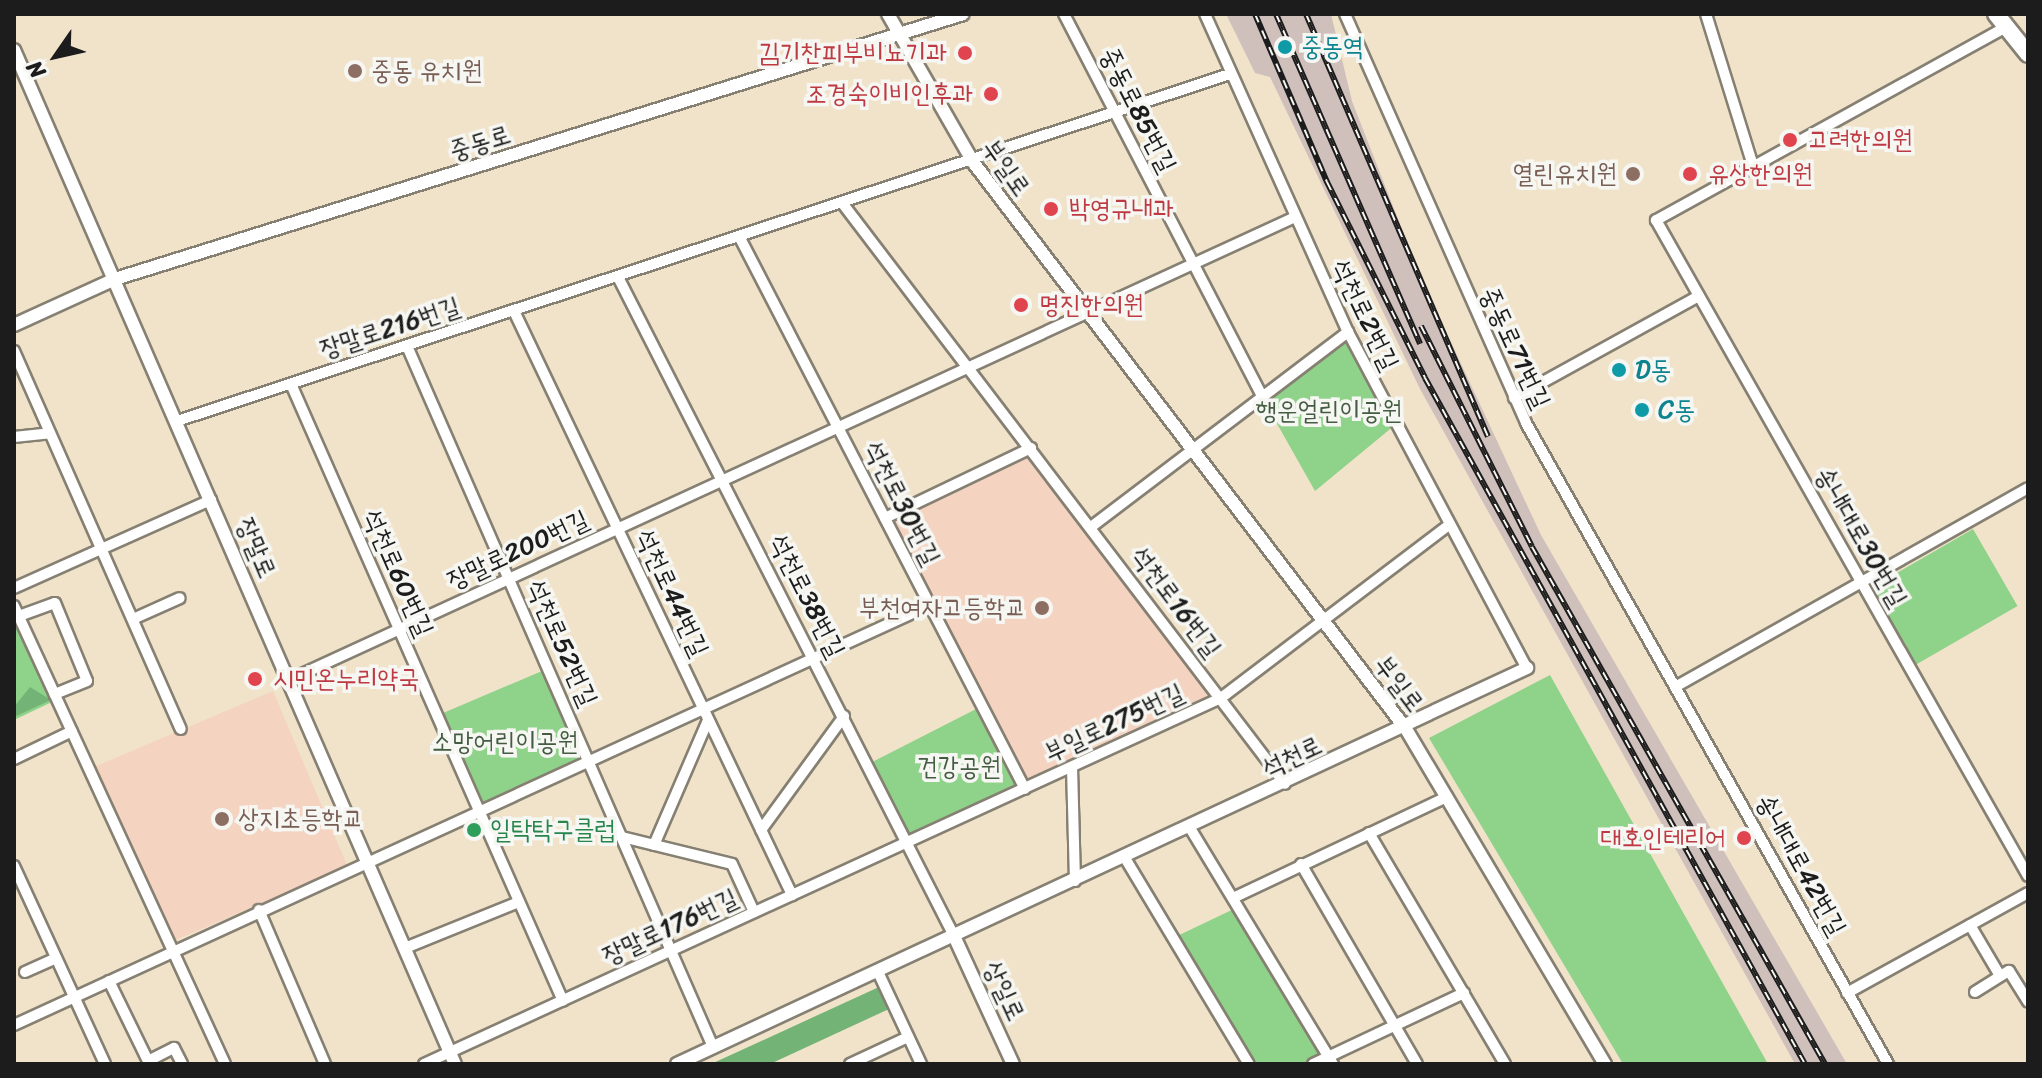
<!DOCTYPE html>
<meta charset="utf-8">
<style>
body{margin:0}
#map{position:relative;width:2042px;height:1078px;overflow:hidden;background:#f1e3ca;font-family:Sriracha,"Poor Story",sans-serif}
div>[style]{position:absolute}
.built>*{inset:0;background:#f4d3c1;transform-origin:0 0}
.industrial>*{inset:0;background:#d0c0bc}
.green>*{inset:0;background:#8fd28a;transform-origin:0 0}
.forest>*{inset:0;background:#73b476}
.roads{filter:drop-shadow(2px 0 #868073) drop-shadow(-2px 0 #868073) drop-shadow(0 2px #868073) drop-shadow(0 -2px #868073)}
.minor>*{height:10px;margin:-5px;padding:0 5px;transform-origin:5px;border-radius:5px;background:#fff}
.tertiary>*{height:12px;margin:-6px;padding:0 6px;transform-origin:6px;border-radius:6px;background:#fff}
.primary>*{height:16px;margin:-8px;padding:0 8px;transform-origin:8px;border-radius:8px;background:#fff}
.rail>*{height:6px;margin-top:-3px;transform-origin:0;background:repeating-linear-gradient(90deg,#f6f6f2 0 9px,#1c1c1c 0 18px);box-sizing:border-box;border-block:2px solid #1c1c1c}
.dots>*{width:22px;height:22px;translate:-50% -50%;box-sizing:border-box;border:4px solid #f6f6f2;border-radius:50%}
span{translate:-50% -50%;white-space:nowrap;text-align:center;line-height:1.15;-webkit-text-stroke:7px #f6f6f2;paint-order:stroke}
.culture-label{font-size:26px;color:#0d838f}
.left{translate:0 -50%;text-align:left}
.health-label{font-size:26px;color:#be3a42}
.right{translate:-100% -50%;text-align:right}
.education-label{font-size:26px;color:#785e54}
.street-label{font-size:26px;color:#1c1c1c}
.park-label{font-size:26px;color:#445c42}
.leisure-label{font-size:26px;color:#27864d}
.frame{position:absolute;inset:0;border:16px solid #1c1c1c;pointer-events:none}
.north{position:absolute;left:16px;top:16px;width:80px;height:80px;-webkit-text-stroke:6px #f6f6f2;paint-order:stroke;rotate:236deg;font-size:22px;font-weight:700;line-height:32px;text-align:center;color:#1c1c1c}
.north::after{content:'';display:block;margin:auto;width:28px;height:36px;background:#1c1c1c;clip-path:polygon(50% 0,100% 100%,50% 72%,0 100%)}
</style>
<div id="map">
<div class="built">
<i style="clip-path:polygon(1031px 448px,1221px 698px,1025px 789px,885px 518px)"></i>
<i style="left:273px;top:691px;width:191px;height:196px;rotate:67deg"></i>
</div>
<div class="industrial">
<i style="clip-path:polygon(1226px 14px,1331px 14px,1352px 101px,1421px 278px,1541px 535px,1847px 1064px,1795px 1064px,1420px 389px,1270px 77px,1255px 73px)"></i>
</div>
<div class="green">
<i style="clip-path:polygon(1348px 332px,1395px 425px,1315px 491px,1262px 397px)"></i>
<i style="left:1973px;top:529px;width:89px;height:119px;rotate:60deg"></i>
<i style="clip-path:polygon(14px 616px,54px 701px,14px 720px)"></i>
<i style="left:549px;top:668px;width:100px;height:122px;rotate:67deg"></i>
<i style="clip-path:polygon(1550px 675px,1768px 1064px,1623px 1064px,1429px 738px)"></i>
<i style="left:982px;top:706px;width:93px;height:127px;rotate:63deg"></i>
<i style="clip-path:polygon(1238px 907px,1328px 1057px,1313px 1064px,1249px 1064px,1173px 938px)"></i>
</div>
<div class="forest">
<i style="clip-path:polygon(30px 687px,51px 700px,14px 717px,14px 707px)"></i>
<i style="clip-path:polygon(879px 987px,889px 1009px,770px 1064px,711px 1064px)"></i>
</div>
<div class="roads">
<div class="minor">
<i style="left:1064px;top:14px;width:430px;rotate:62.6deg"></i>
<i style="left:1205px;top:14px;width:349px;rotate:65.8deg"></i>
<i style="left:1348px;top:332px;width:381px;rotate:62deg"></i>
<i style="left:1345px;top:14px;width:447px;rotate:66.1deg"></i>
<i style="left:1526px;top:423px;width:736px;rotate:60.54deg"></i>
<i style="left:1706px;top:14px;width:159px;rotate:72.8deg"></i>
<i style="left:2006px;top:27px;width:400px;rotate:151.1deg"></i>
<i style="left:1656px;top:220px;width:754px;rotate:60.44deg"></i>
<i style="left:843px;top:204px;width:729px;rotate:52.69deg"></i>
<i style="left:740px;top:238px;width:620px;rotate:62.65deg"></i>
<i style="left:618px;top:277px;width:740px;rotate:62.98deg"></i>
<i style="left:514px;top:311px;width:647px;rotate:64.54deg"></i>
<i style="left:407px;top:346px;width:765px;rotate:66.42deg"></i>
<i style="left:14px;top:351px;width:413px;rotate:66.2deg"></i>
<i style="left:291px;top:384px;width:674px;rotate:66.21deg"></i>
<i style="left:1514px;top:398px;width:211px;rotate:-28.9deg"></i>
<i style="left:177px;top:421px;width:1109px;rotate:-18.24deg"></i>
<i style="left:14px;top:437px;width:36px;rotate:-6deg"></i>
<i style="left:885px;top:518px;width:162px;rotate:-25.6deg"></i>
<i style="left:1091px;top:527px;width:323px;rotate:-37.2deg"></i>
<i style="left:14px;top:588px;width:216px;rotate:-24.1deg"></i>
<i style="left:14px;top:606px;width:504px;rotate:65.26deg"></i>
<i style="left:19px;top:616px;width:38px;rotate:-20deg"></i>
<i style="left:55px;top:603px;width:84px;rotate:67.7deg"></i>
<i style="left:87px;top:681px;width:35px;rotate:158deg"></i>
<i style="left:133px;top:619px;width:51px;rotate:-24.1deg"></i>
<i style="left:289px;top:680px;width:1107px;rotate:-24.71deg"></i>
<i style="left:1675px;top:687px;width:405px;rotate:-29.4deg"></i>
<i style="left:14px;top:759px;width:64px;rotate:-25.8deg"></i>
<i style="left:1072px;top:767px;width:114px;rotate:88.5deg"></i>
<i style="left:1190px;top:828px;width:276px;rotate:58.8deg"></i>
<i style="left:761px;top:830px;width:141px;rotate:-53.9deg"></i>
<i style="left:1369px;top:833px;width:268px;rotate:59.5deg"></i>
<i style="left:622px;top:837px;width:113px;rotate:13.8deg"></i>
<i style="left:732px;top:864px;width:53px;rotate:65.4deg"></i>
<i style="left:654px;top:845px;width:136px;rotate:-66.6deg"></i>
<i style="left:1125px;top:858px;width:240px;rotate:59deg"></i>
<i style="left:1301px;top:864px;width:231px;rotate:59.9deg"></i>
<i style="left:14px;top:866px;width:218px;rotate:65.3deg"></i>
<i style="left:1233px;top:898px;width:237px;rotate:-25.3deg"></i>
<i style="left:259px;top:910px;width:168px;rotate:66.8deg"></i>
<i style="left:1970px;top:925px;width:59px;rotate:59.5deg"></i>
<i style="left:405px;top:948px;width:123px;rotate:-22deg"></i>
<i style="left:25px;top:972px;width:34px;rotate:-24deg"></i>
<i style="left:878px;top:972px;width:102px;rotate:64.9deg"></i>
<i style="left:109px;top:981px;width:89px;rotate:64deg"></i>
<i style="left:148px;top:1061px;width:29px;rotate:-27deg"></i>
<i style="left:174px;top:1048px;width:18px;rotate:63deg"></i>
<i style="left:1975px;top:992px;width:40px;rotate:-32deg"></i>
<i style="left:2009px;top:971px;width:36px;rotate:58deg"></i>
<i style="left:1847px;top:993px;width:207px;rotate:-28.9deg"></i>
<i style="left:14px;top:1025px;width:1008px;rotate:-24.63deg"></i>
<i style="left:424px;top:1064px;width:877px;rotate:-24.67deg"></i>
<i style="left:1221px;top:698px;width:283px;rotate:-37.2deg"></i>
<i style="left:850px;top:1064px;width:64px;rotate:-25deg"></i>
<i style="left:1313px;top:1064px;width:167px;rotate:-25.2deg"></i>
</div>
<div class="tertiary">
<i style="left:888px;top:14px;width:171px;rotate:60.1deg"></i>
<i style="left:973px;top:162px;width:713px;rotate:52.63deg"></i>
<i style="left:1406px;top:729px;width:390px;rotate:59.3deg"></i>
<i style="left:14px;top:50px;width:1106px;rotate:66.5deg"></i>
<i style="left:14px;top:325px;width:111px;rotate:-24.5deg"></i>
<i style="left:115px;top:279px;width:888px;rotate:-17.35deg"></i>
<i style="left:954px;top:936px;width:141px;rotate:65.3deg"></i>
<i style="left:677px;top:1064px;width:938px;rotate:-24.98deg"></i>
</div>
<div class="primary">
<i style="left:1996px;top:14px;width:51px;rotate:51.3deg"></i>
</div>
</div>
<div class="rail">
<i style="left:1255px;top:14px;width:183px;rotate:66.8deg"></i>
<i style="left:1327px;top:182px;width:219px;rotate:63.4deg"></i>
<i style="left:1425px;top:378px;width:784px;rotate:61.02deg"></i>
<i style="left:1276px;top:14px;width:360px;rotate:66.4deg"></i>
<i style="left:1306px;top:14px;width:460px;rotate:66.7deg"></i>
<i style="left:1421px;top:326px;width:247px;rotate:63.3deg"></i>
<i style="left:1532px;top:547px;width:594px;rotate:60.46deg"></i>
</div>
<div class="dots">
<i style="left:1285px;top:47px;background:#0f9aa8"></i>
<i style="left:965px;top:53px;background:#e0444e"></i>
<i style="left:355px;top:71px;background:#8d6e63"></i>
<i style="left:991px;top:94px;background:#e0444e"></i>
<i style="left:1790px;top:140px;background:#e0444e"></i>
<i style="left:1633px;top:174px;background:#8d6e63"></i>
<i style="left:1690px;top:174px;background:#e0444e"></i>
<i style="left:1051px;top:209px;background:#e0444e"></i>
<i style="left:1021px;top:305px;background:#e0444e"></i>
<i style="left:1619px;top:370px;background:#0f9aa8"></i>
<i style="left:1642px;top:410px;background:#0f9aa8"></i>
<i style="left:1042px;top:608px;background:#8d6e63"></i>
<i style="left:255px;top:679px;background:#e0444e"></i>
<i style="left:222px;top:819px;background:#8d6e63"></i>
<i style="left:474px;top:830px;background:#2e9e5b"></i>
<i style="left:1744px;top:838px;background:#e0444e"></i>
</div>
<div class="culture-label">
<span class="left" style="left:1301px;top:47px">중동역</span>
<span class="left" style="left:1635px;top:370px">D동</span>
<span class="left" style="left:1658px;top:410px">C동</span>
</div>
<div class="health-label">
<span class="right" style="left:947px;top:53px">김기찬피부비뇨기과</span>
<span class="right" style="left:973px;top:94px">조경숙이비인후과</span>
<span class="left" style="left:1808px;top:140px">고려한의원</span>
<span class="left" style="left:1708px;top:174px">유상한의원</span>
<span class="left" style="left:1069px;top:209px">박영규내과</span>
<span class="left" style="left:1039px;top:305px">명진한의원</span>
<span class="left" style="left:273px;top:679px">시민온누리약국</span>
<span class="right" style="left:1726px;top:838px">대호인테리어</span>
</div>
<div class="education-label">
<span class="left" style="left:371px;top:71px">중동 유치원</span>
<span class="right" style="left:1617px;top:174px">열린유치원</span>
<span class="right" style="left:1026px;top:608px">부천여자고등학교</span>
<span class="left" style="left:238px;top:819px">상지초등학교</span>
</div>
<div class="street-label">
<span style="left:1138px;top:110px;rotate:63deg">중동로85번길</span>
<span style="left:480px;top:143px;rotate:-17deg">중동로</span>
<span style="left:1006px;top:168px;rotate:55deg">부일로</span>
<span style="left:1365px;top:315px;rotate:64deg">석천로2번길</span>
<span style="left:390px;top:328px;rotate:-18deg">장말로216번길</span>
<span style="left:1515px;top:348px;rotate:65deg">중동로71번길</span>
<span style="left:902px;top:503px;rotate:63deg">석천로30번길</span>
<span style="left:1861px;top:537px;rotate:60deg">송내대로30번길</span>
<span style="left:256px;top:548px;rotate:67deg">장말로</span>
<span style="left:518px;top:550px;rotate:-25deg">장말로200번길</span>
<span style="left:398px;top:573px;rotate:66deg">석천로60번길</span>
<span style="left:672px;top:593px;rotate:65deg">석천로44번길</span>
<span style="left:807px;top:596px;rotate:63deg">석천로38번길</span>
<span style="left:1176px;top:602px;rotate:53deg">석천로16번길</span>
<span style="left:562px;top:643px;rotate:66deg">석천로52번길</span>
<span style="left:1399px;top:684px;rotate:53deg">부일로</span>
<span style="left:1114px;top:723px;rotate:-25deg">부일로275번길</span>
<span style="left:1292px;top:757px;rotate:-25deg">석천로</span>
<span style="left:1801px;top:865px;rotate:61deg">송내대로42번길</span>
<span style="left:670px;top:927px;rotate:-25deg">장말로176번길</span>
<span style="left:1004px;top:991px;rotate:65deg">상일로</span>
</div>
<div class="park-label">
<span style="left:1329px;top:411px">행운얼린이공원</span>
<span style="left:505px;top:742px">소망어린이공원</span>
<span style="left:959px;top:767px">건강공원</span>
</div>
<div class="leisure-label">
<span class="left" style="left:490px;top:830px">일탁탁구클럽</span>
</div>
<div class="frame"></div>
<div class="north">N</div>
</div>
